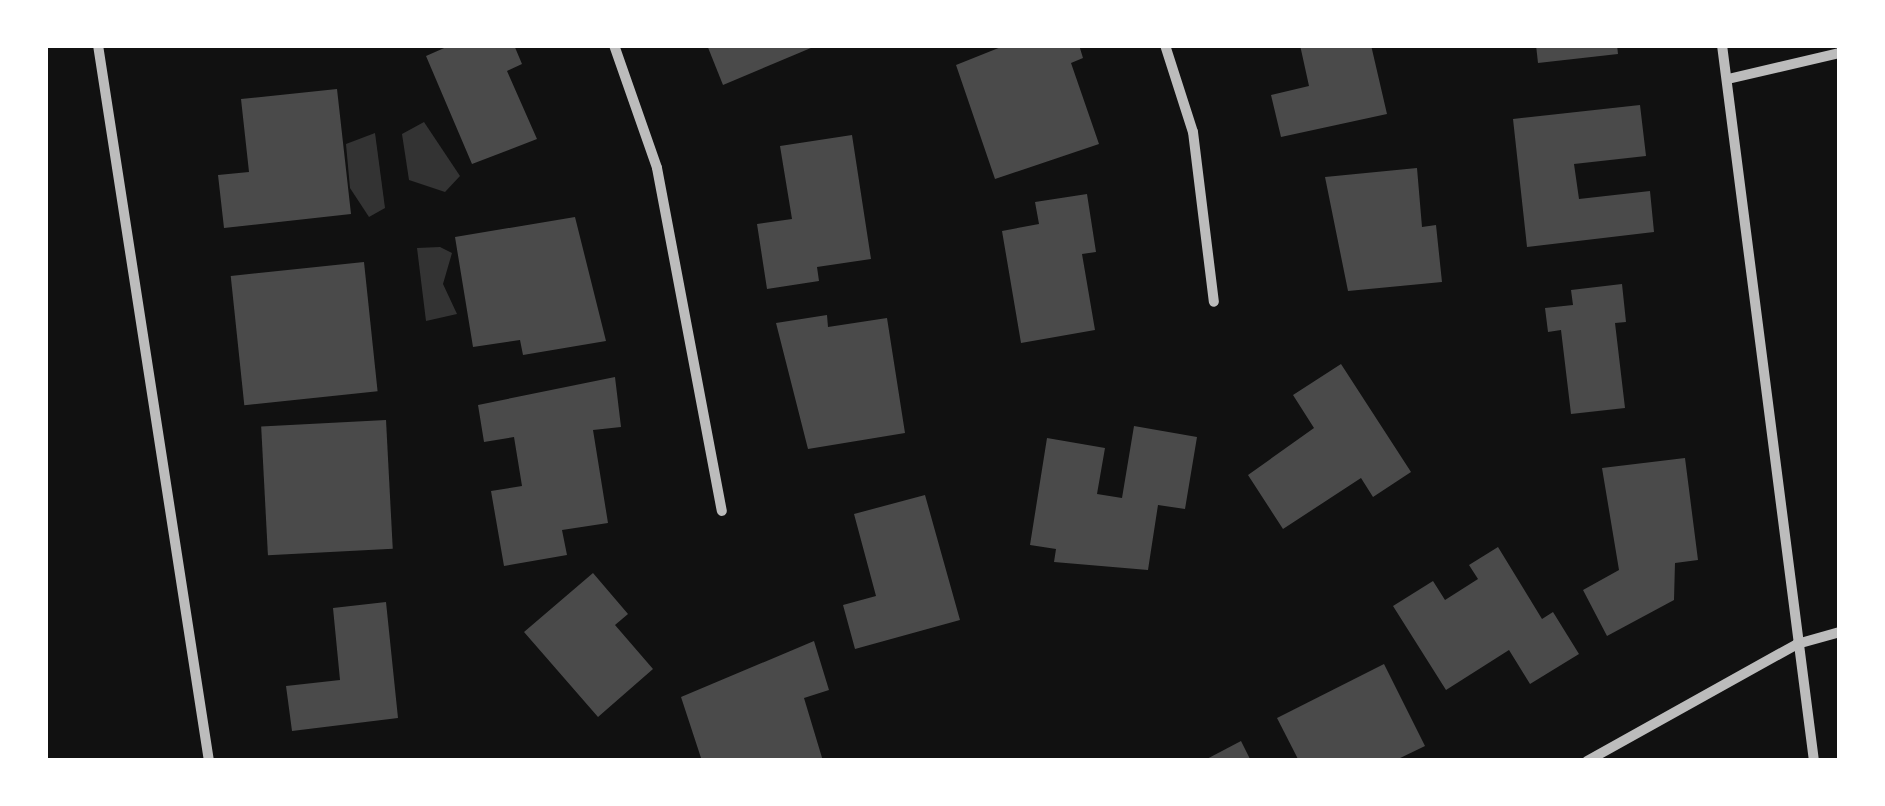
<!DOCTYPE html>
<style>
body{margin:0}
#map{position:relative;width:1885px;height:806px;overflow:hidden;background:#111;font-family:Karla,sans-serif}
div>[style]{position:absolute}
.water>*{inset:0;background:#333}
.building>*{inset:0;background:#4a4a4a;transform-origin:0 0}
.minor>*{height:10px;margin:-5px;padding:0 5px;transform-origin:5px;border-radius:5px;background:#bcbcbc}
span{translate:-50% -50%;white-space:nowrap;text-align:center;line-height:1.15;-webkit-text-stroke:9px #fff;paint-order:stroke}
.frame{position:absolute;inset:0;border:48px solid #fff;pointer-events:none}
</style>
<div id="map">
<div class="water">
<i style="clip-path:polygon(424px 122px,460px 176px,445px 192px,409px 180px,402px 134px)"></i>
<i style="clip-path:polygon(375px 133px,385px 208px,369px 217px,350px 188px,346px 144px)"></i>
<i style="clip-path:polygon(440px 247px,452px 253px,443px 284px,457px 314px,426px 321px,417px 248px)"></i>
</div>
<div class="building">
<i style="clip-path:polygon(451px 45px,514px 45px,522px 64px,507px 71px,537px 139px,472px 164px,426px 56px)"></i>
<i style="clip-path:polygon(707px 45px,818px 45px,723px 85px)"></i>
<i style="clip-path:polygon(1006px 45px,1079px 45px,1083px 58px,1071px 63px,1099px 144px,995px 179px,956px 65px)"></i>
<i style="clip-path:polygon(1300px 45px,1371px 45px,1387px 114px,1281px 137px,1271px 95px,1309px 86px)"></i>
<i style="clip-path:polygon(1536px 45px,1617px 45px,1618px 54px,1538px 63px)"></i>
<i style="clip-path:polygon(337px 89px,351px 214px,224px 228px,218px 175px,249px 172px,241px 99px)"></i>
<i style="clip-path:polygon(1640px 105px,1646px 156px,1574px 164px,1579px 199px,1650px 191px,1654px 232px,1527px 247px,1513px 119px)"></i>
<i style="clip-path:polygon(852px 135px,871px 259px,817px 267px,819px 281px,767px 289px,757px 224px,792px 219px,780px 146px)"></i>
<i style="clip-path:polygon(1417px 168px,1422px 227px,1436px 225px,1442px 282px,1348px 291px,1325px 177px)"></i>
<i style="clip-path:polygon(1087px 194px,1096px 252px,1082px 254px,1095px 330px,1021px 343px,1002px 231px,1039px 224px,1035px 202px)"></i>
<i style="clip-path:polygon(575px 217px,606px 341px,523px 355px,520px 340px,473px 347px,455px 237px)"></i>
<i style="left:364px;top:262px;width:130px;height:134px;rotate:84deg"></i>
<i style="clip-path:polygon(1622px 284px,1626px 322px,1615px 323px,1625px 408px,1571px 414px,1561px 330px,1548px 332px,1545px 308px,1573px 305px,1571px 290px)"></i>
<i style="clip-path:polygon(827px 315px,828px 327px,887px 318px,905px 433px,808px 449px,776px 323px)"></i>
<i style="clip-path:polygon(1341px 364px,1411px 472px,1373px 497px,1361px 478px,1283px 529px,1248px 475px,1314px 428px,1293px 395px)"></i>
<i style="clip-path:polygon(615px 377px,621px 427px,593px 430px,608px 523px,562px 530px,567px 555px,504px 566px,491px 491px,522px 486px,514px 437px,484px 442px,478px 405px)"></i>
<i style="left:386px;top:420px;width:129px;height:125px;rotate:87deg"></i>
<i style="clip-path:polygon(1134px 426px,1197px 437px,1185px 509px,1158px 505px,1148px 570px,1054px 562px,1056px 549px,1030px 545px,1047px 438px,1105px 448px,1097px 494px,1122px 498px)"></i>
<i style="clip-path:polygon(1685px 458px,1698px 560px,1675px 563px,1674px 600px,1607px 636px,1583px 590px,1619px 570px,1602px 468px)"></i>
<i style="clip-path:polygon(925px 495px,960px 620px,855px 649px,843px 605px,876px 596px,854px 514px)"></i>
<i style="clip-path:polygon(1498px 547px,1542px 619px,1553px 612px,1579px 654px,1530px 684px,1509px 650px,1446px 690px,1393px 606px,1433px 581px,1445px 600px,1478px 579px,1469px 565px)"></i>
<i style="clip-path:polygon(593px 573px,628px 614px,615px 625px,653px 669px,598px 717px,524px 632px)"></i>
<i style="clip-path:polygon(386px 602px,398px 718px,292px 731px,286px 686px,340px 680px,333px 608px)"></i>
<i style="clip-path:polygon(814px 641px,829px 690px,804px 698px,823px 761px,702px 761px,681px 697px)"></i>
<i style="clip-path:polygon(1384px 664px,1425px 746px,1394px 761px,1299px 761px,1277px 718px)"></i>
<i style="clip-path:polygon(1241px 741px,1251px 761px,1203px 761px)"></i>
</div>
<div class="minor">
<i style="left:98px;top:45px;width:725px;rotate:81.19deg"></i>
<i style="left:614px;top:45px;width:130px;rotate:70.7deg"></i>
<i style="left:657px;top:168px;width:349px;rotate:79.3deg"></i>
<i style="left:1165px;top:45px;width:91px;rotate:72.2deg"></i>
<i style="left:1193px;top:132px;width:171px;rotate:83deg"></i>
<i style="left:1722px;top:45px;width:722px;rotate:82.68deg"></i>
<i style="left:1728px;top:79px;width:115px;rotate:-13.1deg"></i>
<i style="left:1587px;top:761px;width:240px;rotate:-29.1deg"></i>
<i style="left:1797px;top:644px;width:45px;rotate:-15.6deg"></i>
</div>
<div class="frame"></div>
</div>
